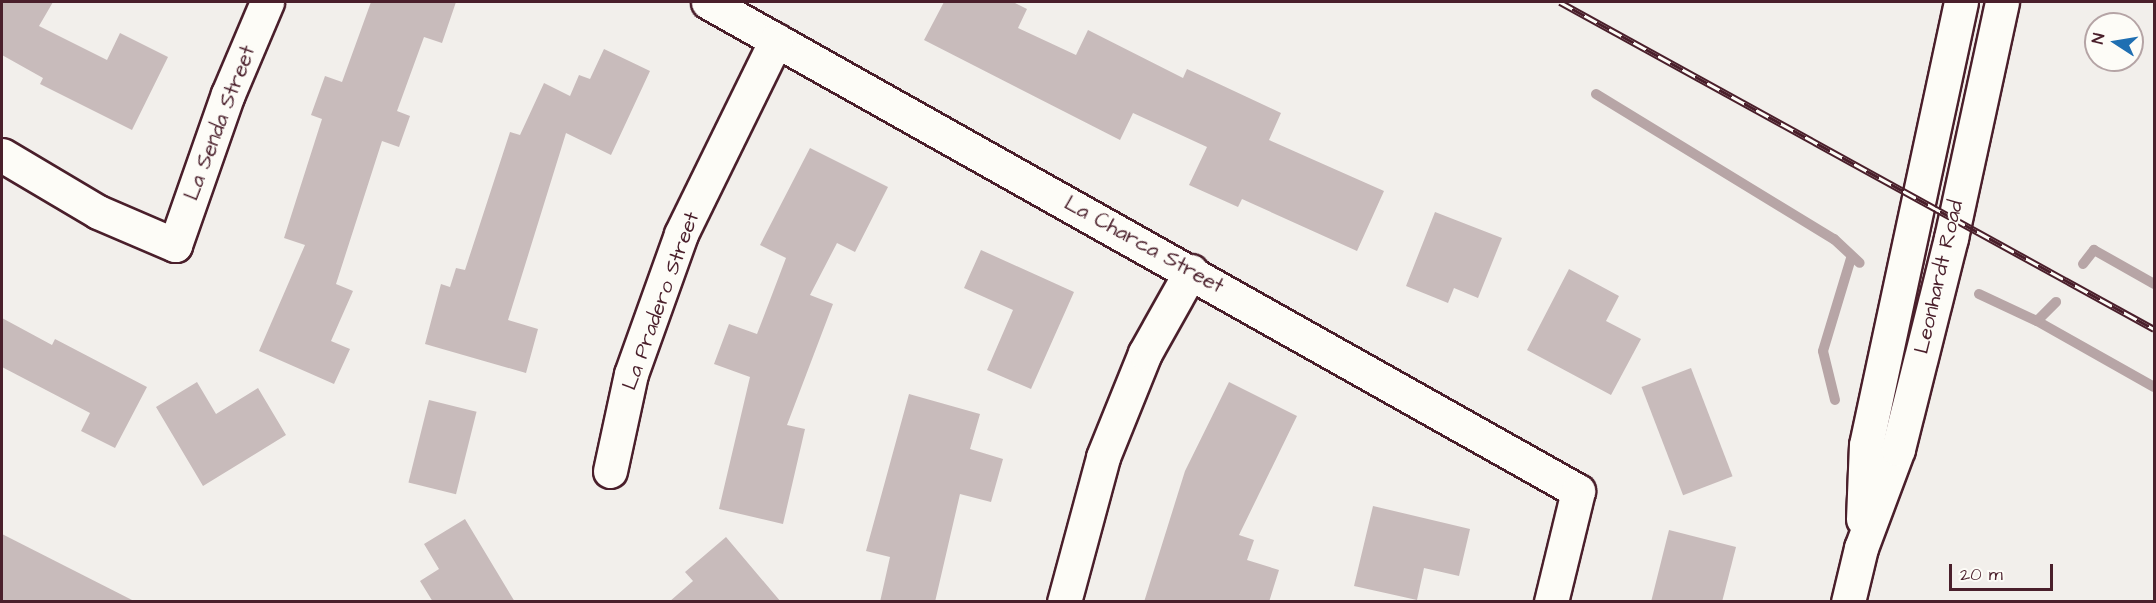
<!DOCTYPE html>
<style>
body{margin:0}
#map{position:relative;width:2156px;height:603px;overflow:hidden;background:#f2efeb;font-family:"Architects Daughter",sans-serif}
div>[style]{position:absolute}
.stream>*{height:10px;margin:-5px;padding:0 5px;transform-origin:5px;border-radius:5px;background:#b7a5a6}
.building>*{inset:0;background:#c8bbbb;transform-origin:0 0}
.roads{filter:drop-shadow(2px 0 #4a1f2b) drop-shadow(-2px 0 #4a1f2b) drop-shadow(0 2px #4a1f2b) drop-shadow(0 -2px #4a1f2b)}
.minor>*{height:33px;margin:-16.5px;padding:0 16.5px;transform-origin:16.5px;border-radius:16.5px;background:#fdfcf7}
.tertiary>*{height:33px;margin:-16.5px;padding:0 16.5px;transform-origin:16.5px;border-radius:16.5px;background:#fdfcf7}
.rail>*{height:7px;margin-top:-3.5px;transform-origin:0;background:repeating-linear-gradient(90deg,#fdfcf7 0 14px,#4a1f2b 0 28px);box-sizing:border-box;border-block:2px solid #4a1f2b}
span{translate:-50% -50%;white-space:nowrap;text-align:center;line-height:1.15;-webkit-text-stroke:4.5px #fdfcf7;paint-order:stroke}
.street-label{font-size:21px;color:#4a1f2b}
.frame{position:absolute;inset:0;border:3px solid #4a1f2b;pointer-events:none}
.north{position:absolute;left:2084px;top:12px;width:60px;height:60px;box-sizing:border-box;background:#fdfcf7;border:2px solid #b5a4a5;border-radius:50%;rotate:282deg;font-size:16px;font-weight:700;line-height:24px;text-align:center;color:#4a1f2b}
.north::after{content:'';display:block;margin:auto;width:21px;height:27px;background:#1f6fb2;clip-path:polygon(50% 0,100% 100%,50% 72%,0 100%)}
.scale{position:absolute;left:1949px;top:564px;width:104px;height:27px;box-sizing:border-box;border:3px solid #4a1f2b;border-top:0;padding-left:8px;font-size:18px;line-height:21px;white-space:nowrap;color:#4a1f2b;-webkit-text-stroke:4px #fdfcf7;paint-order:stroke}
</style>
<div id="map">
<div class="stream">
<i style="left:1596px;top:94px;width:279px;rotate:31.4deg"></i>
<i style="left:1834px;top:239px;width:35px;rotate:43deg"></i>
<i style="left:2083px;top:264px;width:18px;rotate:-52deg"></i>
<i style="left:2094px;top:250px;width:69px;rotate:29.5deg"></i>
<i style="left:1979px;top:294px;width:64px;rotate:25deg"></i>
<i style="left:2037px;top:321px;width:134px;rotate:29.4deg"></i>
<i style="left:2037px;top:321px;width:27px;rotate:-45deg"></i>
<i style="left:1835px;top:400px;width:50px;rotate:-103.8deg"></i>
<i style="left:1823px;top:351px;width:97px;rotate:-73.2deg"></i>
</div>
<div class="building">
<i style="clip-path:polygon(2px 2px,53px 2px,39px 26px,107px 60px,120px 33px,168px 57px,132px 130px,40px 84px,43px 78px,2px 55px)"></i>
<i style="clip-path:polygon(371px 2px,456px 2px,442px 43px,424px 37px,397px 111px,410px 116px,399px 147px,382px 141px,336px 284px,353px 291px,331px 341px,350px 349px,334px 384px,259px 351px,305px 245px,284px 238px,322px 119px,311px 115px,325px 76px,342px 82px)"></i>
<i style="clip-path:polygon(944px 2px,1013px 2px,1027px 9px,1018px 28px,1076px 55px,1088px 30px,1183px 78px,1187px 69px,1281px 113px,1269px 140px,1384px 191px,1357px 251px,1242px 199px,1238px 207px,1189px 185px,1207px 147px,1133px 113px,1120px 140px,924px 40px)"></i>
<i style="clip-path:polygon(604px 49px,650px 71px,611px 155px,566px 133px,508px 320px,538px 329px,526px 373px,425px 344px,441px 284px,450px 287px,456px 268px,465px 270px,510px 132px,520px 135px,544px 83px,570px 96px,579px 75px,590px 79px)"></i>
<i style="clip-path:polygon(810px 148px,888px 187px,855px 252px,837px 243px,810px 295px,833px 304px,787px 425px,805px 429px,783px 524px,719px 509px,750px 377px,714px 364px,729px 324px,757px 334px,786px 258px,760px 245px)"></i>
<i style="clip-path:polygon(1435px 212px,1502px 238px,1478px 298px,1454px 288px,1448px 303px,1406px 286px)"></i>
<i style="clip-path:polygon(981px 250px,1074px 292px,1031px 389px,987px 370px,1013px 310px,964px 288px)"></i>
<i style="clip-path:polygon(1569px 269px,1619px 296px,1606px 321px,1641px 339px,1611px 395px,1527px 350px)"></i>
<i style="clip-path:polygon(2px 318px,52px 345px,55px 339px,147px 387px,115px 448px,81px 431px,90px 413px,2px 367px)"></i>
<i style="left:1691px;top:368px;width:116px;height:53px;rotate:69deg"></i>
<i style="clip-path:polygon(197px 382px,216px 414px,258px 388px,286px 435px,203px 486px,156px 407px)"></i>
<i style="clip-path:polygon(1229px 382px,1297px 416px,1239px 535px,1254px 540px,1247px 560px,1279px 570px,1269px 602px,1144px 602px,1185px 471px)"></i>
<i style="clip-path:polygon(909px 394px,980px 414px,970px 449px,1003px 459px,991px 502px,960px 494px,935px 602px,880px 602px,890px 557px,866px 551px)"></i>
<i style="left:429px;top:400px;width:49px;height:85px;rotate:14deg"></i>
<i style="clip-path:polygon(1373px 506px,1470px 529px,1459px 576px,1424px 568px,1417px 600px,1354px 586px)"></i>
<i style="clip-path:polygon(465px 519px,515px 602px,433px 602px,420px 581px,439px 569px,424px 544px)"></i>
<i style="clip-path:polygon(1669px 530px,1736px 547px,1722px 602px,1651px 602px)"></i>
<i style="clip-path:polygon(2px 534px,136px 602px,2px 602px)"></i>
<i style="clip-path:polygon(726px 537px,781px 602px,669px 602px,693px 581px,685px 572px)"></i>
</div>
<div class="roads">
<div class="minor">
<i style="left:708px;top:2px;width:998px;rotate:29.34deg"></i>
<i style="left:1578px;top:491px;width:114px;rotate:103.7deg"></i>
<i style="left:2px;top:155px;width:112px;rotate:30.7deg"></i>
<i style="left:98px;top:212px;width:84px;rotate:23.2deg"></i>
<i style="left:175px;top:245px;width:160px;rotate:-70.7deg"></i>
<i style="left:228px;top:94px;width:100px;rotate:-67deg"></i>
<i style="left:610px;top:471px;width:99px;rotate:-77.8deg"></i>
<i style="left:631px;top:374px;width:149px;rotate:-70.3deg"></i>
<i style="left:681px;top:234px;width:216px;rotate:-63.9deg"></i>
<i style="left:1064px;top:602px;width:150px;rotate:-74.9deg"></i>
<i style="left:1103px;top:457px;width:112px;rotate:-68deg"></i>
<i style="left:1145px;top:353px;width:94px;rotate:-60.7deg"></i>
</div>
<div class="tertiary">
<i style="left:1863px;top:519px;width:74px;rotate:-87.7deg"></i>
<i style="left:1866px;top:445px;width:453px;rotate:-77.9deg"></i>
<i style="left:1848px;top:602px;width:56px;rotate:-76.5deg"></i>
<i style="left:1861px;top:548px;width:106px;rotate:-69.5deg"></i>
<i style="left:1898px;top:449px;width:218px;rotate:-75.9deg"></i>
<i style="left:1951px;top:238px;width:241px;rotate:-77.8deg"></i>
</div>
</div>
<div class="rail">
<i style="left:1560px;top:2px;width:678px;rotate:28.83deg"></i>
</div>
<div class="street-label">
<span style="left:220px;top:123px;rotate:-69deg">La Senda Street</span>
<span style="left:1144px;top:245px;rotate:29deg">La Charca Street</span>
<span style="left:1939px;top:277px;rotate:-77deg">Leonhardt Road</span>
<span style="left:661px;top:301px;rotate:-70deg">La Pradero Street</span>
</div>
<div class="frame"></div>
<div class="north">N</div>
<div class="scale">20 m</div>
</div>
